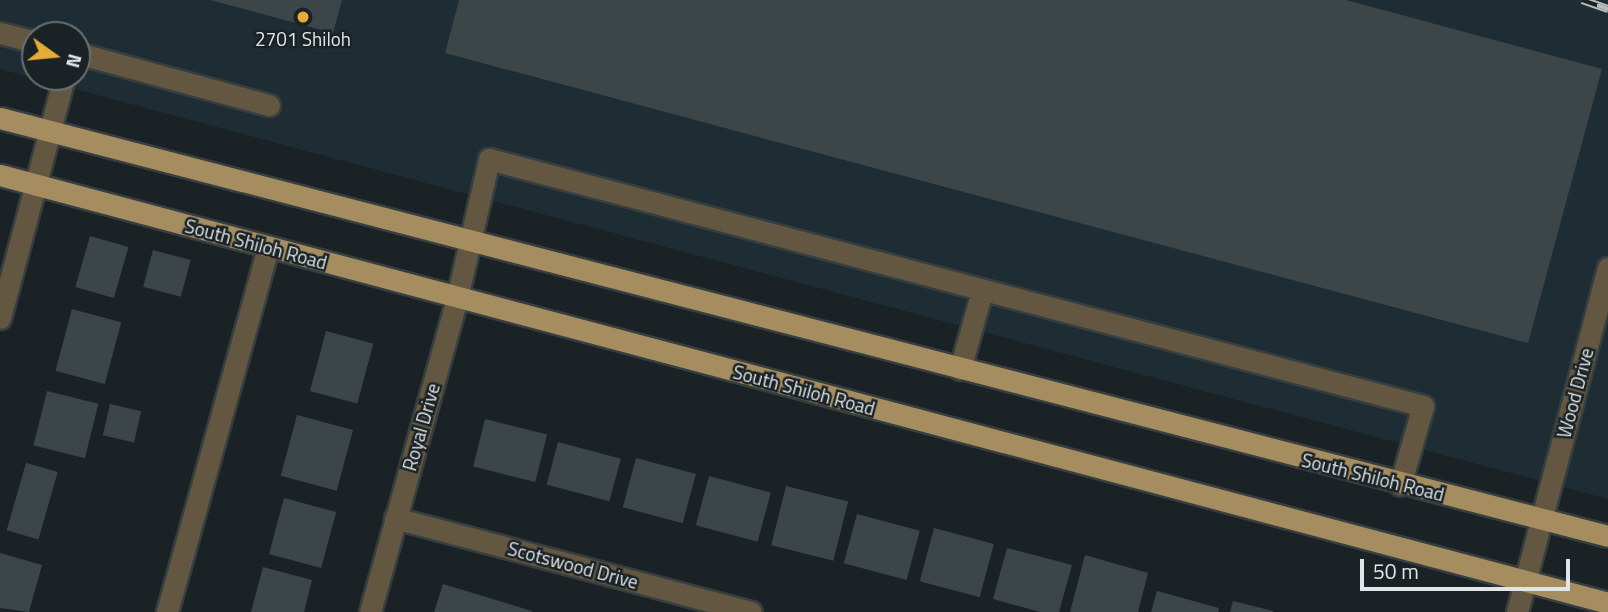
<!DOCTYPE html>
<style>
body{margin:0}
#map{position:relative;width:1608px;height:612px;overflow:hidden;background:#1a2225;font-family:"Titillium Web",sans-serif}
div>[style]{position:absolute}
.built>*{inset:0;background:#1d2d33}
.building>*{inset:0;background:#3c4649;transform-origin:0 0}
.roads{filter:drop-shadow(2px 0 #363e40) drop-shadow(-2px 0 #363e40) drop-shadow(0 2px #363e40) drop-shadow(0 -2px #363e40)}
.minor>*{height:21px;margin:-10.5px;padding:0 10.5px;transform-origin:10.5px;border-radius:10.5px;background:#635742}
.major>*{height:21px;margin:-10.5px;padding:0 10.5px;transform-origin:10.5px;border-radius:10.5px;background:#a68d60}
.rail>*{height:8px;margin-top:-4px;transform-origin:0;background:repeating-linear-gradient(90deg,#1a2225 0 16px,#b7bdbf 0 32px);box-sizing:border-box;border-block:2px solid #b7bdbf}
.dots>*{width:19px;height:19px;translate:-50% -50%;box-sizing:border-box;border:4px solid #1a2225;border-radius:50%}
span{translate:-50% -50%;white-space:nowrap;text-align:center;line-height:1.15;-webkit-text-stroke:5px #1a2225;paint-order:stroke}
.poi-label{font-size:19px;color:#e1e7e9}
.street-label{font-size:19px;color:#e1e7e9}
.north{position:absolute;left:21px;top:21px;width:70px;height:70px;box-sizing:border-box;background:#1a2225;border:2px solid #6a7173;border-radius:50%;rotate:105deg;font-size:19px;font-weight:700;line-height:28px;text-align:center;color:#e1e7e9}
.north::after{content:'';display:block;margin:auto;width:24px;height:32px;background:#e6ad36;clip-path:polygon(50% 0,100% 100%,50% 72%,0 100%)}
.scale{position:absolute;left:1360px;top:559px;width:210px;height:32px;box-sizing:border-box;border:4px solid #e1e7e9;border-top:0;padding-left:9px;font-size:21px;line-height:24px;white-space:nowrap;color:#e1e7e9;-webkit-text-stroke:5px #1a2225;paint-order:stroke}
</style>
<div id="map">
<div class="built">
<i style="clip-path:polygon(evenodd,0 0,1608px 0,1608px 499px,0 69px,0 0,35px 35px,77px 35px,77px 77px,35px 77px,35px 35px)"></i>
</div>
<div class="building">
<i style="clip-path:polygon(210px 0,342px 0,333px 33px)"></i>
<i style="clip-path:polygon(459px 0,1346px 0,1602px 69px,1528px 343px,445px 53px)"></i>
<i style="left:90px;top:236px;width:40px;height:53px;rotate:16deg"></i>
<i style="left:153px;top:250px;width:39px;height:38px;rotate:15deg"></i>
<i style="left:72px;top:309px;width:51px;height:64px;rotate:15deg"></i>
<i style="left:326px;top:331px;width:49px;height:62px;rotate:15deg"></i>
<i style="left:47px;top:391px;width:53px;height:56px;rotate:14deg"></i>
<i style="left:110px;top:404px;width:32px;height:32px;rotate:13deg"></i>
<i style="left:297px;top:415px;width:58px;height:63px;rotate:15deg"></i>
<i style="left:485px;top:419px;width:64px;height:49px;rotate:14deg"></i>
<i style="left:558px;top:442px;width:65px;height:44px;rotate:15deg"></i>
<i style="left:636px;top:458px;width:62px;height:51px;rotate:15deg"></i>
<i style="left:26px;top:463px;width:33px;height:70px;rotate:16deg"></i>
<i style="left:709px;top:476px;width:64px;height:51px;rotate:15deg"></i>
<i style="left:786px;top:486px;width:64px;height:61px;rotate:14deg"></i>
<i style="left:284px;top:498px;width:54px;height:58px;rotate:15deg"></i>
<i style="left:857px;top:514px;width:65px;height:51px;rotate:15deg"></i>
<i style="left:934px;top:528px;width:62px;height:55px;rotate:15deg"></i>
<i style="clip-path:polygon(1007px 548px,1072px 565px,1059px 612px,1040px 612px,993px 599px)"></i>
<i style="clip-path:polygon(0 553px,42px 565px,29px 612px,0 608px)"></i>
<i style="clip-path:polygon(1085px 555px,1148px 573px,1138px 612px,1070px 612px)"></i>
<i style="clip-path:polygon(263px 567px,312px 580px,304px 612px,251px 612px)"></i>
<i style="clip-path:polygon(443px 584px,532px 611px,532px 612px,434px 612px)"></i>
<i style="clip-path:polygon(1157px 591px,1219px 608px,1218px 612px,1151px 612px)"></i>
<i style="clip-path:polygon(1233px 601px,1273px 611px,1273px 612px,1230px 612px)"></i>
</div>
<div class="roads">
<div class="minor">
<i style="left:0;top:33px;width:36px;rotate:14deg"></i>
<i style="left:77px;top:53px;width:199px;rotate:15.2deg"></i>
<i style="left:0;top:318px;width:249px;rotate:-75.1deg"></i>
<i style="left:960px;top:369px;width:81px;rotate:-74.2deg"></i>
<i style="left:395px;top:518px;width:368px;rotate:14.8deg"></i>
<i style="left:167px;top:612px;width:379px;rotate:-74.5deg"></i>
<i style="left:370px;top:612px;width:326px;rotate:-74.5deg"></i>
<i style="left:457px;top:298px;width:143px;rotate:-77deg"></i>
<i style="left:489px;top:159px;width:966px;rotate:14.81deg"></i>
<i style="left:1423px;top:406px;width:82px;rotate:106.2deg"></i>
<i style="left:1517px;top:612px;width:356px;rotate:-75.2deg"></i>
</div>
<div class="major">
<i style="left:0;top:118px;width:1661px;rotate:14.57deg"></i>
<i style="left:0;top:175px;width:1664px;rotate:14.9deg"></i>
</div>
</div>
<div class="rail">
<i style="left:1582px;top:0;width:28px;rotate:19deg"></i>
</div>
<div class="dots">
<i style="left:303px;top:17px;background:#e6ad36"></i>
</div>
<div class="poi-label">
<span style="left:303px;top:39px">2701 Shiloh</span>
</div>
<div class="street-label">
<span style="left:256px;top:244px;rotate:15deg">South Shiloh Road</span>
<span style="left:804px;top:390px;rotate:15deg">South Shiloh Road</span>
<span style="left:1575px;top:393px;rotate:-75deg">Wood Drive</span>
<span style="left:421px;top:427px;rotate:-74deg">Royal Drive</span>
<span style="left:1373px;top:477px;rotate:14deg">South Shiloh Road</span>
<span style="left:573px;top:565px;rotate:15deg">Scotswood Drive</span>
</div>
<div class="north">N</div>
<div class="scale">50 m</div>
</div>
